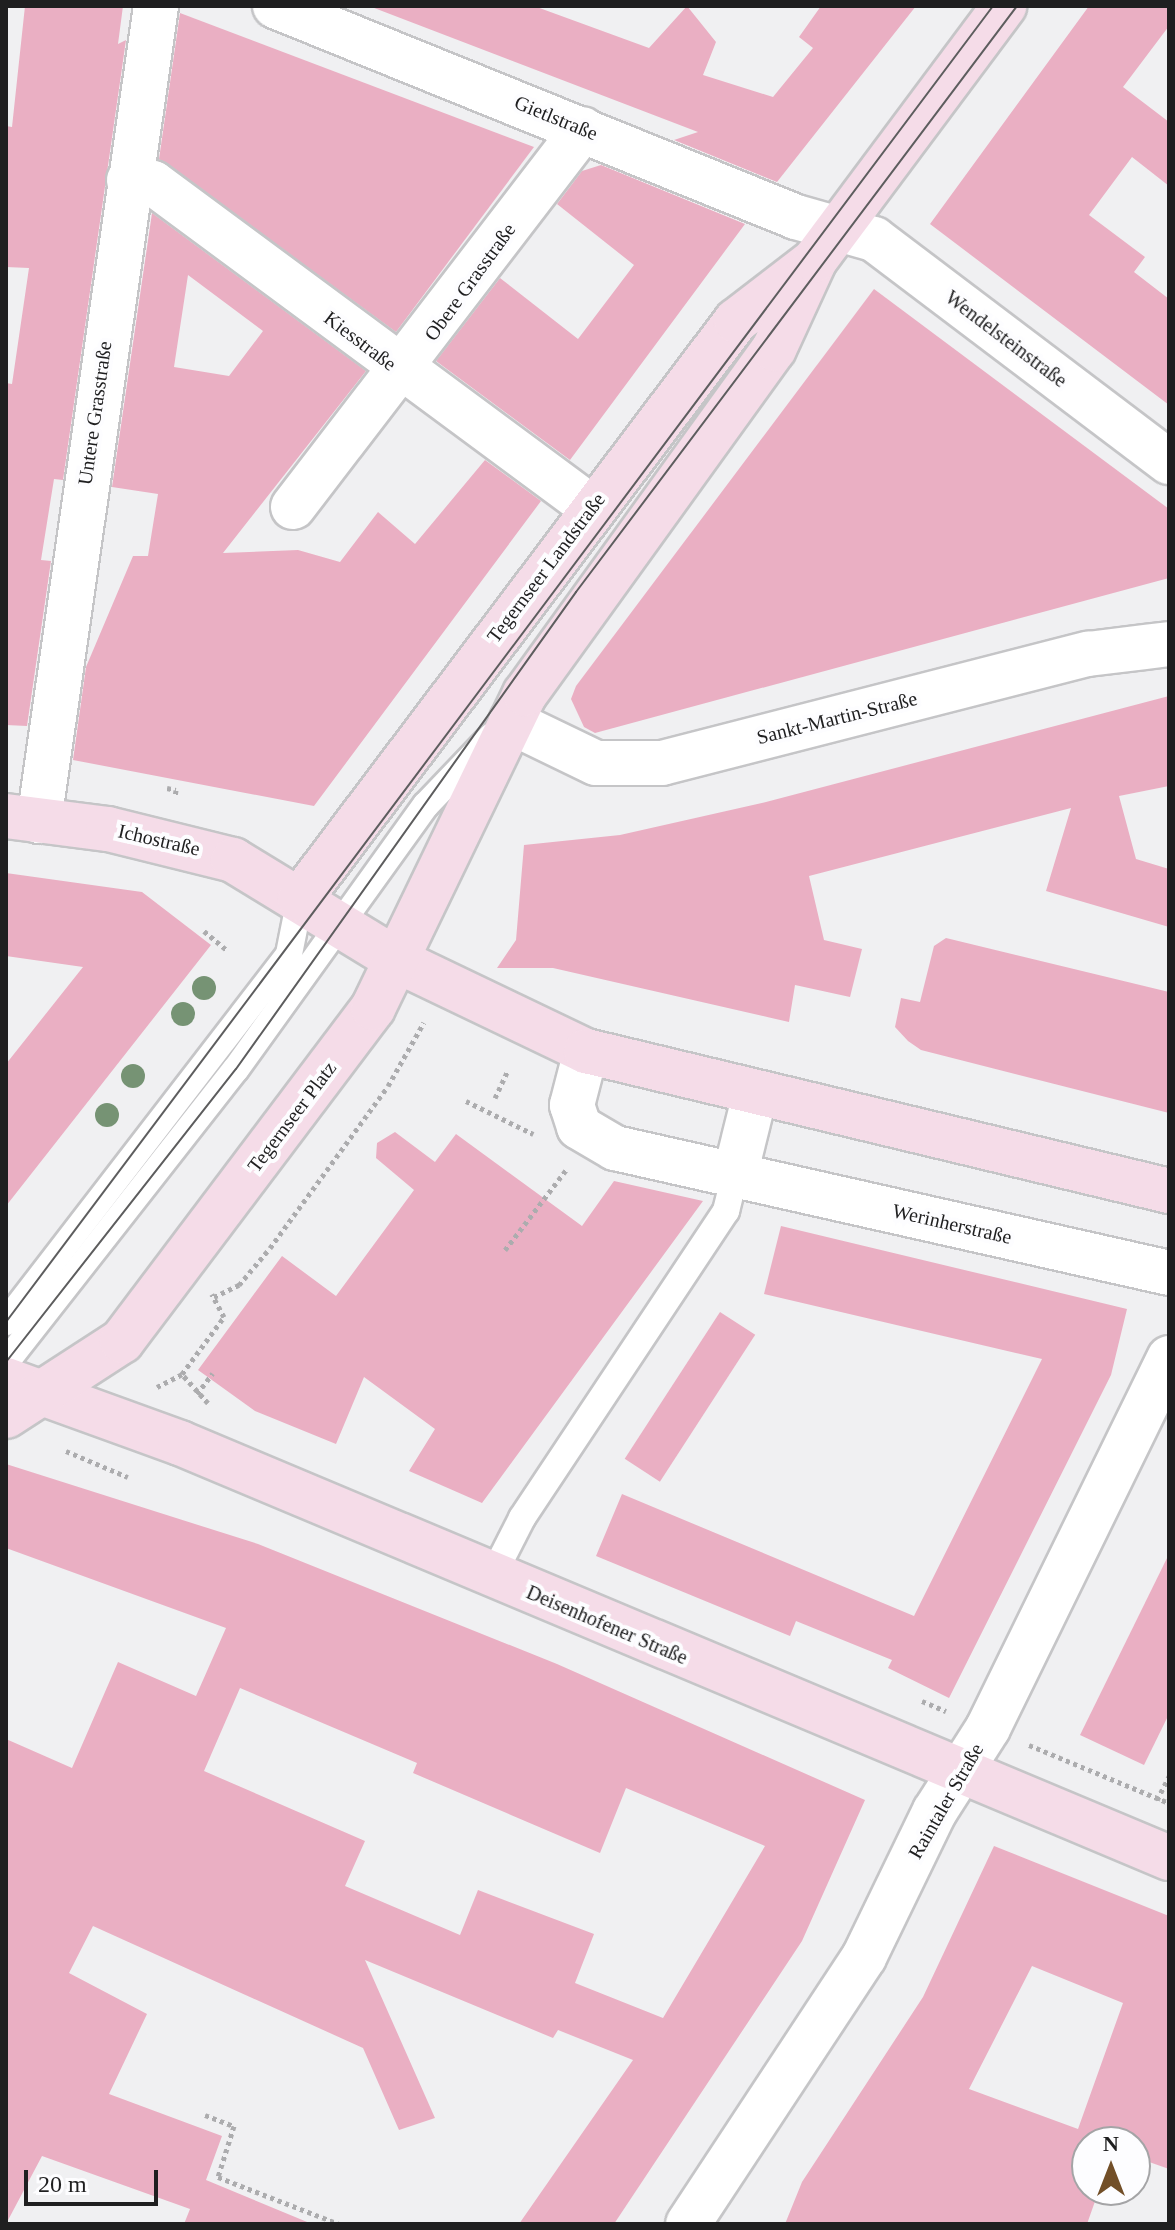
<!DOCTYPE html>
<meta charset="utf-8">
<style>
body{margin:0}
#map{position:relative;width:1175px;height:2230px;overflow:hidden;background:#f0f0f2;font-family:Georgia,serif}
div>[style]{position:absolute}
.building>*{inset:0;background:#eaafc3;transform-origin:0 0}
.path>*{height:5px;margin-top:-2.5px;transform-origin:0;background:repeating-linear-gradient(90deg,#acacae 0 4px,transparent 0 8px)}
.roads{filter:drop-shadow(2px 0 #c5c5c7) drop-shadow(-2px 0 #c5c5c7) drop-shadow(0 2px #c5c5c7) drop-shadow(0 -2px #c5c5c7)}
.service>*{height:26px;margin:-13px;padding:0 13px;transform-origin:13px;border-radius:13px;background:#fff}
.minor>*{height:44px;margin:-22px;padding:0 22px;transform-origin:22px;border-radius:22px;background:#fff}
.secondary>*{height:44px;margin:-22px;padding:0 22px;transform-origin:22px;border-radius:22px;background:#f5dce8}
.tram>*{height:2px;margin:-1px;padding:0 1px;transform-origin:1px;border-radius:1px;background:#5d5d5e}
.trees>*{width:24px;height:24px;margin:-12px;border-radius:50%;background:#769374}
span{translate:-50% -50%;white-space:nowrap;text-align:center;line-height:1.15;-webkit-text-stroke:8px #fdfdff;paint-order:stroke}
.street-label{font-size:20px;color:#1f1f20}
.frame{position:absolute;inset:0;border:8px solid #1f1f20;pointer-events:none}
.north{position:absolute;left:1071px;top:2126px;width:80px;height:80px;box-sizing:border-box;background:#fdfdff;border:2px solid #a4a4a6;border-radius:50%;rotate:0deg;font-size:22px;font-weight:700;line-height:32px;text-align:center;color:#1f1f20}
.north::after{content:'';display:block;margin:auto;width:28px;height:36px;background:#724f28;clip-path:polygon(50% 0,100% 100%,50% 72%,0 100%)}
.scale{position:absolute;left:24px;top:2170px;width:134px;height:36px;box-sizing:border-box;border:4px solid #1f1f20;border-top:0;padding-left:10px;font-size:24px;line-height:28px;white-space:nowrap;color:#1f1f20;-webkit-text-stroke:6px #fdfdff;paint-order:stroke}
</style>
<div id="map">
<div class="building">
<i style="clip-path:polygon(25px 6px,123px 6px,118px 44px,126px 40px,63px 480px,54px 479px,41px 560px,51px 561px,27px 726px,6px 725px,6px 383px,12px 384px,29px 268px,6px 267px,6px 126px,12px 127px)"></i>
<i style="clip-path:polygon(369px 6px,534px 6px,649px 48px,687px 6px,716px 42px,703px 75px,773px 97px,813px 48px,799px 37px,821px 6px,916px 6px,777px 182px,674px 140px,698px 132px)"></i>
<i style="clip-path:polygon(1089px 6px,1169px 6px,1169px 26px,1123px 87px,1169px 122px,1169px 186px,1132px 157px,1089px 215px,1145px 257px,1134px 272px,1169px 299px,1169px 405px,930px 224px)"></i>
<i style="clip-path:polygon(180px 13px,534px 147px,396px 332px,159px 159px)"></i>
<i style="clip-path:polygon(601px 165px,745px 224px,570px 460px,436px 361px,500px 278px,578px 339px,634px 265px,557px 204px,582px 171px)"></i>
<i style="clip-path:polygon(evenodd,152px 213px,366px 371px,223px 553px,298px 550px,340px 562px,378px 512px,415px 544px,485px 460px,541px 501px,314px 806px,73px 760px,86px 667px,133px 556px,148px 556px,158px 494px,112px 487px,152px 213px,188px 275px,263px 331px,229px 376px,174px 367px,188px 275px)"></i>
<i style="clip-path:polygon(874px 289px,1169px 509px,1169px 578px,595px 733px,584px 727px,571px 699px,576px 686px)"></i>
<i style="clip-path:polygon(1169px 696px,1169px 786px,1119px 796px,1136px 859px,1169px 869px,1169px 927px,1046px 891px,1071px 808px,809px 876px,824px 940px,862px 949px,850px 997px,795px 985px,789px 1022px,553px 968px,497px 968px,516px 940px,524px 845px,620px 835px,766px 802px)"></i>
<i style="clip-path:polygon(6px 873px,142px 892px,211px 945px,6px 1206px,6px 1064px,83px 967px,6px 956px)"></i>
<i style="clip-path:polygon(946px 938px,1169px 992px,1169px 1113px,921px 1050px,908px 1041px,895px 1027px,901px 998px,920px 1002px,934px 946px)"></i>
<i style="clip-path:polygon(395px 1132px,435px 1162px,456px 1134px,582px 1226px,614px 1181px,703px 1201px,482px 1503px,409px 1471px,435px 1429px,364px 1377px,336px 1444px,255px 1411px,198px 1370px,282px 1256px,336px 1296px,414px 1190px,376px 1158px,377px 1143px)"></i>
<i style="clip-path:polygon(781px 1226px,1127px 1309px,1111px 1375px,949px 1698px,888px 1668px,892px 1660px,796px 1621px,790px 1636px,596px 1556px,622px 1494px,914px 1616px,1042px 1359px,764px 1294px)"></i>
<i style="left:720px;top:1312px;width:42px;height:175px;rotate:33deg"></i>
<i style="clip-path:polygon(evenodd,6px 1464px,258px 1544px,557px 1664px,865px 1800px,802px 1941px,614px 2224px,519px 2224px,633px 2060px,558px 2030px,553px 2038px,365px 1960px,435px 2118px,399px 2130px,363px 2048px,93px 1926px,69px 1973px,147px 2014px,109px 2094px,222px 2136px,206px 2180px,312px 2224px,184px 2224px,190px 2209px,42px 2156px,6px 2224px,6px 1739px,72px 1768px,118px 1662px,196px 1696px,226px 1628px,6px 1548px,6px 1464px,240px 1688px,417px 1763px,413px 1773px,600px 1853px,626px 1788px,765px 1846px,663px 2018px,575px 1983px,594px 1934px,478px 1890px,460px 1935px,345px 1886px,365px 1841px,204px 1771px,240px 1688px)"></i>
<i style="clip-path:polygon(1169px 1554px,1169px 1714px,1144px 1765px,1080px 1735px)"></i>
<i style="clip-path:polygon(evenodd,994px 1846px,1169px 1916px,1169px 2169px,1135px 2157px,1135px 2142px,1087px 2142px,1087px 2190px,1099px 2190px,1087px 2224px,785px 2224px,802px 2182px,923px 1997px,994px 1846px,1032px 1966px,1123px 2003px,1078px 2129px,969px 2089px,1032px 1966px)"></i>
</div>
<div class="path">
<i style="left:167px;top:788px;width:9px;rotate:13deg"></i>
<i style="left:176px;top:790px;width:7px;rotate:98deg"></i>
<i style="left:204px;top:931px;width:31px;rotate:40deg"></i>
<i style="left:495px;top:1098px;width:29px;rotate:-65deg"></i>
<i style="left:466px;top:1101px;width:75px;rotate:26.2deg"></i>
<i style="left:505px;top:1250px;width:101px;rotate:-52.7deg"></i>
<i style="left:214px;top:1297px;width:28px;rotate:-26deg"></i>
<i style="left:239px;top:1285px;width:48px;rotate:-50deg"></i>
<i style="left:270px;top:1248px;width:200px;rotate:-53.9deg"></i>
<i style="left:388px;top:1086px;width:73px;rotate:-60.6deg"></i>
<i style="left:157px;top:1387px;width:28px;rotate:-27deg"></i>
<i style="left:197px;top:1394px;width:26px;rotate:-53deg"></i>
<i style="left:208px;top:1403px;width:39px;rotate:-132deg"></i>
<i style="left:182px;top:1374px;width:71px;rotate:-53.6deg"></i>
<i style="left:224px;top:1317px;width:26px;rotate:-118deg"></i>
<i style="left:66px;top:1451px;width:67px;rotate:22.8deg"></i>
<i style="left:922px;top:1701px;width:26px;rotate:23deg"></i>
<i style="left:1029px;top:1745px;width:152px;rotate:22.5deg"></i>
<i style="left:1157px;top:1800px;width:27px;rotate:-63deg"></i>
<i style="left:205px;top:2115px;width:31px;rotate:21deg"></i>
<i style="left:234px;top:2126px;width:53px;rotate:107.4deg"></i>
<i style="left:218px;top:2177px;width:130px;rotate:21.2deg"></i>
</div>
<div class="roads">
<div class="service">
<i style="left:6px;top:1322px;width:464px;rotate:-52.4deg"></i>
<i style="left:289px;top:954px;width:56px;rotate:-78.7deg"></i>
<i style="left:6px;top:1362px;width:372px;rotate:-51.9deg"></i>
<i style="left:236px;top:1069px;width:325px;rotate:-54.3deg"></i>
<i style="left:426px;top:805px;width:95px;rotate:-46.3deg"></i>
<i style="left:492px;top:1577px;width:66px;rotate:-63deg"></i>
<i style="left:522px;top:1518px;width:369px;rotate:-56.4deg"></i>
<i style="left:726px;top:1211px;width:37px;rotate:-76deg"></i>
</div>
<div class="minor">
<i style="left:275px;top:6px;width:562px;rotate:22.05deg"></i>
<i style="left:796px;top:217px;width:81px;rotate:15.8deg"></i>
<i style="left:874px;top:239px;width:370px;rotate:37.1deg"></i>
<i style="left:129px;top:180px;width:24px;rotate:7deg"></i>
<i style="left:153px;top:183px;width:545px;rotate:36.49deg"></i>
<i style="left:293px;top:507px;width:476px;rotate:-52.5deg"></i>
<i style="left:511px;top:722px;width:94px;rotate:25.8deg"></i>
<i style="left:596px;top:763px;width:66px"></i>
<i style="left:662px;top:763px;width:440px;rotate:-14.4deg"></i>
<i style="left:1088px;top:654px;width:82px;rotate:-7deg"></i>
<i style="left:39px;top:821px;width:823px;rotate:-81.83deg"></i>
<i style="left:586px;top:1051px;width:56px;rotate:104.5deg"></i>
<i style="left:572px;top:1105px;width:23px;rotate:72deg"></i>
<i style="left:579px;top:1127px;width:42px;rotate:30.3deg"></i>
<i style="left:615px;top:1148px;width:568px;rotate:12.71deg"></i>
<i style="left:735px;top:1175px;width:83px;rotate:-76.1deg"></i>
<i style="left:688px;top:2224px;width:320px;rotate:-56.6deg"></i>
<i style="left:864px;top:1957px;width:162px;rotate:-64.1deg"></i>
<i style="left:935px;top:1811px;width:98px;rotate:-57.4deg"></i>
<i style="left:988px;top:1728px;width:412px;rotate:-63.9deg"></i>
</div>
<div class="secondary">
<i style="left:6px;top:816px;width:103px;rotate:7.3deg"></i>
<i style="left:108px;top:829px;width:129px;rotate:13.9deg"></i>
<i style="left:233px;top:860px;width:196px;rotate:31.4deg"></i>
<i style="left:400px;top:962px;width:206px;rotate:25.6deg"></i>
<i style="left:586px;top:1051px;width:600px;rotate:13.5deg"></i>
<i style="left:300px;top:899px;width:724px;rotate:-52.97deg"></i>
<i style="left:736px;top:321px;width:93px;rotate:-37.6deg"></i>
<i style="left:6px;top:1380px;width:185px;rotate:19.9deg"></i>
<i style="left:180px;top:1443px;width:1073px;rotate:22.76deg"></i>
<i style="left:6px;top:1416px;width:138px;rotate:-32.9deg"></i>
<i style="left:122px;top:1341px;width:417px;rotate:-53deg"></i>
<i style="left:373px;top:1008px;width:349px;rotate:-64.2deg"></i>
<i style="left:525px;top:694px;width:425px;rotate:-54.2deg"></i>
<i style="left:774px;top:349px;width:98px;rotate:-65.3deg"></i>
<i style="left:815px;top:260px;width:317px;rotate:-53.3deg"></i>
</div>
</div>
<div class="tram">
<i style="left:6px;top:1322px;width:1645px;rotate:-53.13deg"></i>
<i style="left:6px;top:1362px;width:372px;rotate:-51.9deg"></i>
<i style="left:236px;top:1069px;width:586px;rotate:-54.52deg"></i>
<i style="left:576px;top:592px;width:733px;rotate:-53.04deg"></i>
</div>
<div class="trees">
<i style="left:204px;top:988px"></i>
<i style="left:183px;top:1014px"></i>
<i style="left:133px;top:1076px"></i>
<i style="left:107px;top:1115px"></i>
</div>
<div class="street-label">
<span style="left:556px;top:118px;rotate:22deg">Gietlstraße</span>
<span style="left:470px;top:282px;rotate:-54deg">Obere Grasstraße</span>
<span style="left:1006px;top:339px;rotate:37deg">Wendelsteinstraße</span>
<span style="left:360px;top:341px;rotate:37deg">Kiesstraße</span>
<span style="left:95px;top:413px;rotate:-82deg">Untere Grasstraße</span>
<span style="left:546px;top:568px;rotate:-53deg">Tegernseer Landstraße</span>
<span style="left:837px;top:718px;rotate:-14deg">Sankt-Martin-Straße</span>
<span style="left:159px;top:840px;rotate:13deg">Ichostraße</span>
<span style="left:292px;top:1117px;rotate:-53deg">Tegernseer Platz</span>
<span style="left:952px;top:1224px;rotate:13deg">Werinherstraße</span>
<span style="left:607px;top:1625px;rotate:23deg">Deisenhofener Straße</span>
<span style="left:946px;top:1801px;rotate:-60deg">Raintaler Straße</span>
</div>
<div class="frame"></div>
<div class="north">N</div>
<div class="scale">20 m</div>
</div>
